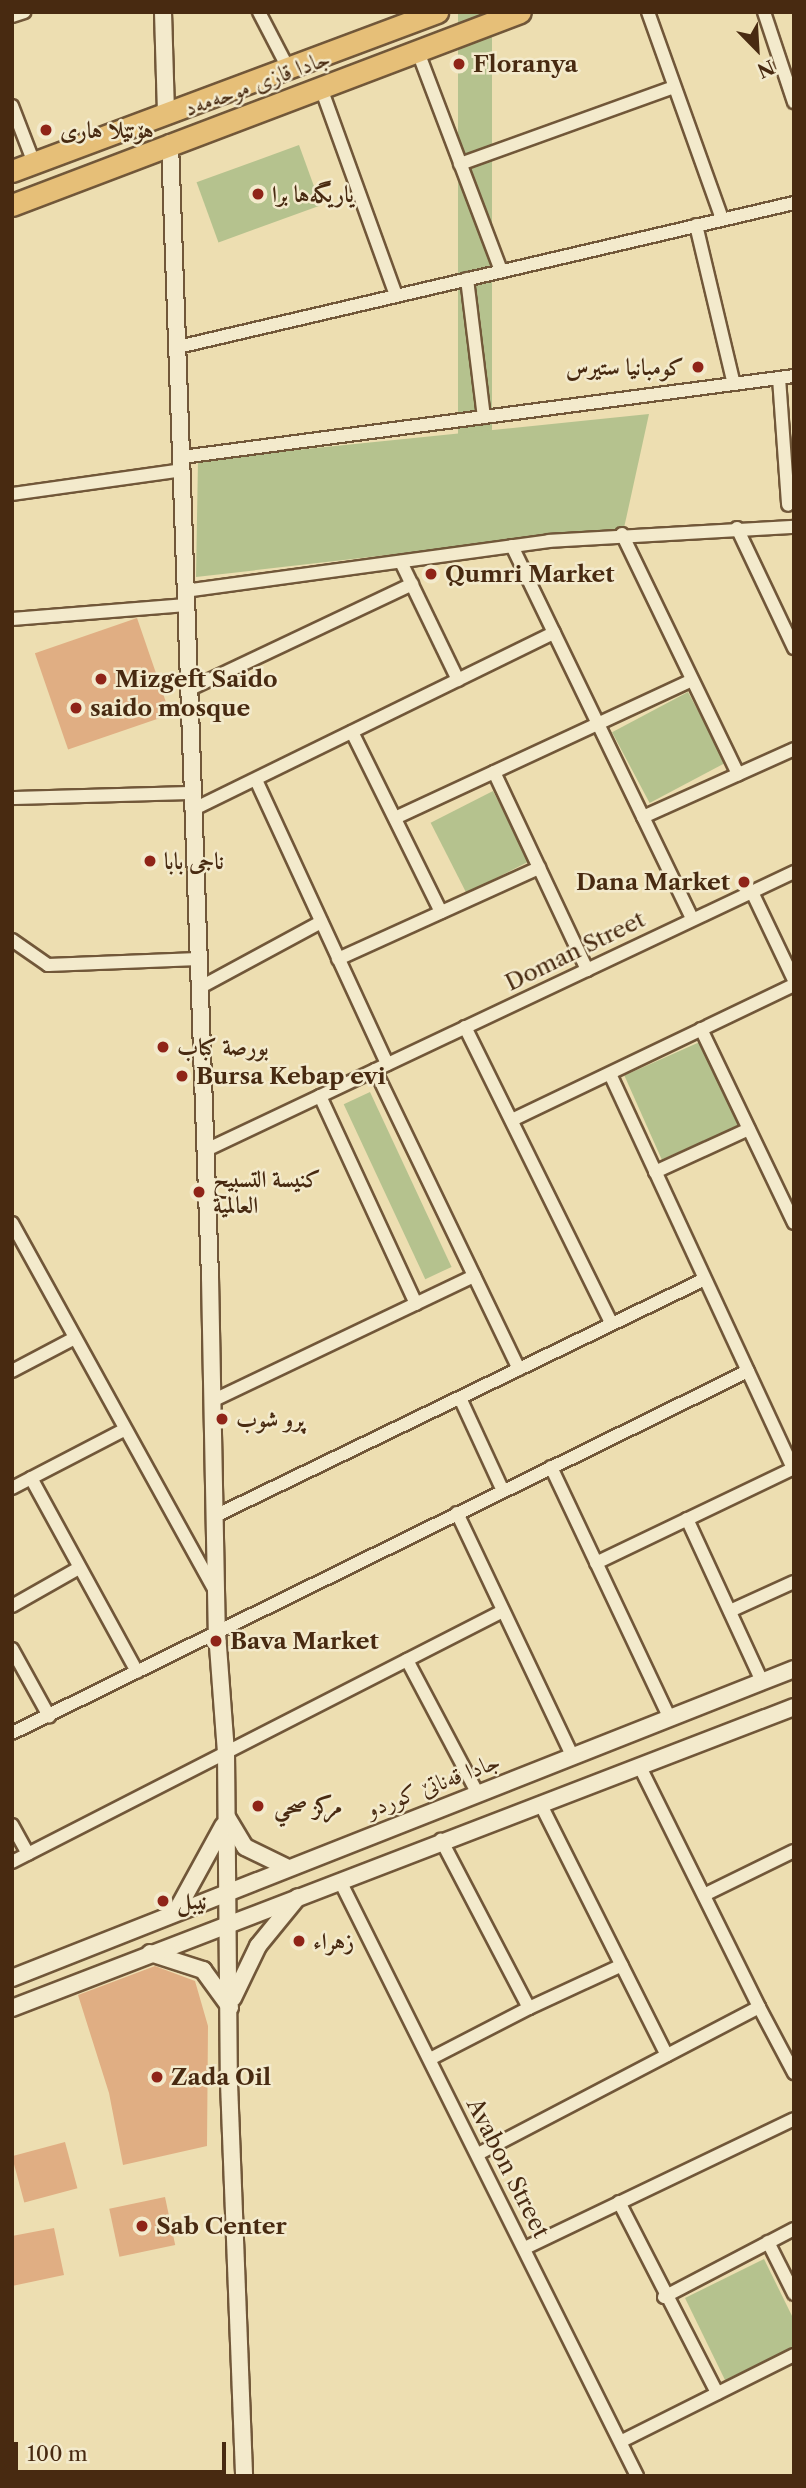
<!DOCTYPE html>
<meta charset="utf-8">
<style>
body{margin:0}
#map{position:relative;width:806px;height:2488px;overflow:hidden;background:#eddeb1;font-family:"Libre Caslon Text",Amiri,serif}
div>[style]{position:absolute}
.green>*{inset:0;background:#b5c28e;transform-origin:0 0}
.building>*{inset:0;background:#e0ae83;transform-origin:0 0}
.roads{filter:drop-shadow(2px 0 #715739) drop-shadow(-2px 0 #715739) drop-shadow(0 2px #715739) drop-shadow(0 -2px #715739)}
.minor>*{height:12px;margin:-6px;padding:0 6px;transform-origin:6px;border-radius:6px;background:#f3eacc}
.tertiary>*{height:16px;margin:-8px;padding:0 8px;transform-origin:8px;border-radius:8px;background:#f3eacc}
.primary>*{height:21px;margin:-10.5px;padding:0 10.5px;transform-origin:10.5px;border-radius:10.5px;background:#e6bf78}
.dots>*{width:19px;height:19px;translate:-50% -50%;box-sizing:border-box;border:4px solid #f3eacc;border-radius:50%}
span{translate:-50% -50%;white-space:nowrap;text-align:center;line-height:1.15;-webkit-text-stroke:5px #f3eacc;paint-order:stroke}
.poi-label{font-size:23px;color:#482a11;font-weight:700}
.left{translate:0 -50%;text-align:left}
.right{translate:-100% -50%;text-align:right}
.street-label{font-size:23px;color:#482a11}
.frame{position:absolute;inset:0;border:14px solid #482a11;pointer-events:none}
.north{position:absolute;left:722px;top:14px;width:70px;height:70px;-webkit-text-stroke:5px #f3eacc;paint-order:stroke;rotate:156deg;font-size:19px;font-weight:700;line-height:28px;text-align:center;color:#482a11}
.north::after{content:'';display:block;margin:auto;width:24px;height:32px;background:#482a11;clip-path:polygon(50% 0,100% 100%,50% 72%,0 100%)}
.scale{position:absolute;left:14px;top:2442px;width:212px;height:32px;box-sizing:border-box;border:4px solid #482a11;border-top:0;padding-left:9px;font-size:21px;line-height:24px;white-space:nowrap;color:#482a11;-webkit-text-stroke:5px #f3eacc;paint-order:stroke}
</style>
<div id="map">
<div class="green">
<i style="left:458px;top:12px;width:34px;height:475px"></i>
<i style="left:299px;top:145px;width:64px;height:109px;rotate:70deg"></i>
<i style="clip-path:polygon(649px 414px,624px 528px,196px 577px,198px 460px)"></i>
<i style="left:688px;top:692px;width:80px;height:86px;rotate:62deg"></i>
<i style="left:493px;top:791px;width:79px;height:70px;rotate:63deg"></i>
<i style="left:702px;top:1041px;width:92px;height:85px;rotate:66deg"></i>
<i style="left:370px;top:1092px;width:193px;height:29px;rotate:65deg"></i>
<i style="clip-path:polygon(764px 2259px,794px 2320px,794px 2347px,725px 2380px,685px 2298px)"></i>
</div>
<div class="building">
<i style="left:137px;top:618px;width:102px;height:108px;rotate:71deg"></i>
<i style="clip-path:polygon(155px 1966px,195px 1981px,208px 2026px,207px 2146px,123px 2165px,109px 2093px,78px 1995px)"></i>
<i style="left:65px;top:2142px;width:48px;height:55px;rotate:75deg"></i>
<i style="left:165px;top:2197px;width:49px;height:57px;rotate:78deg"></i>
<i style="clip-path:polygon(54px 2228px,64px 2275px,12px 2286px,12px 2236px)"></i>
</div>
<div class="roads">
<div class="minor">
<i style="left:259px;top:12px;width:63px;rotate:62.6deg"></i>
<i style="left:648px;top:12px;width:220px;rotate:70.3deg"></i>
<i style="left:764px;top:12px;width:95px;rotate:71.6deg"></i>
<i style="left:12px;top:16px;width:13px;rotate:-18deg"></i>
<i style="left:418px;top:52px;width:234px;rotate:69.2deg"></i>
<i style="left:321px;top:88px;width:220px;rotate:70.1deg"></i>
<i style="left:12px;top:106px;width:61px;rotate:68.9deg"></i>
<i style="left:460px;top:164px;width:227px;rotate:-19.8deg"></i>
<i style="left:696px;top:225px;width:163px;rotate:76.6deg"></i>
<i style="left:467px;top:279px;width:139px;rotate:83deg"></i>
<i style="left:178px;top:347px;width:633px;rotate:-13.16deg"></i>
<i style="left:779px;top:378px;width:127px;rotate:85.9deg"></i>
<i style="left:182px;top:457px;width:617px;rotate:-7.54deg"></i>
<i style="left:12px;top:494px;width:172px;rotate:-8deg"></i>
<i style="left:737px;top:528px;width:133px;rotate:64.6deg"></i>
<i style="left:622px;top:534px;width:267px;rotate:64.2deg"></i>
<i style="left:512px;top:546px;width:412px;rotate:64.2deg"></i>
<i style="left:401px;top:562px;width:131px;rotate:64.2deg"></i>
<i style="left:185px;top:591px;width:367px;rotate:-7.8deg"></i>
<i style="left:549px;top:541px;width:245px;rotate:-3.3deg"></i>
<i style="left:12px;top:619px;width:175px;rotate:-4.6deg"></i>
<i style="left:188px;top:690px;width:248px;rotate:-25.3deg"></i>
<i style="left:352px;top:732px;width:201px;rotate:63.7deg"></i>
<i style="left:494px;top:772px;width:219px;rotate:64.8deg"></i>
<i style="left:256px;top:780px;width:313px;rotate:65.2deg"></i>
<i style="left:12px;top:798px;width:180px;rotate:-1.6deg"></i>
<i style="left:192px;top:810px;width:403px;rotate:-26.1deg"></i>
<i style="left:643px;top:817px;width:166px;rotate:-24.2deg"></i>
<i style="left:395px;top:818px;width:325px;rotate:-24.9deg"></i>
<i style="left:752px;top:892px;width:98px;rotate:64.5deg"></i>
<i style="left:12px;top:940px;width:44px;rotate:34.8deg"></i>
<i style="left:48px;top:965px;width:150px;rotate:-2.3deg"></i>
<i style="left:338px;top:959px;width:221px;rotate:-24.4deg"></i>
<i style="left:199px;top:988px;width:139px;rotate:-28.4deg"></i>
<i style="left:465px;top:1027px;width:331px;rotate:63.7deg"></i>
<i style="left:701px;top:1029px;width:215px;rotate:64.4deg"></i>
<i style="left:375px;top:1070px;width:332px;rotate:64.3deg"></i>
<i style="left:610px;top:1074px;width:434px;rotate:65.1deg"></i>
<i style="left:320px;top:1096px;width:229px;rotate:65.2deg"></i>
<i style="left:512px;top:1120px;width:313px;rotate:-25.6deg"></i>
<i style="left:204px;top:1151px;width:653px;rotate:-25.31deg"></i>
<i style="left:655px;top:1172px;width:103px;rotate:-24.6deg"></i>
<i style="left:12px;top:1223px;width:423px;rotate:61.1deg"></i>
<i style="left:12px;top:1371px;width:69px;rotate:-27.7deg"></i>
<i style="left:460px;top:1398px;width:102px;rotate:65.2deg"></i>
<i style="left:214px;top:1400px;width:288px;rotate:-25.5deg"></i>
<i style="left:551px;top:1467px;width:276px;rotate:64.7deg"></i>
<i style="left:31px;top:1478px;width:221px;rotate:61.3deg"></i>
<i style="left:12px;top:1488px;width:124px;rotate:-27.4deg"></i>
<i style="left:457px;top:1513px;width:268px;rotate:64.6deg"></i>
<i style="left:215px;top:1516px;width:544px;rotate:-25.81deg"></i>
<i style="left:687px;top:1519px;width:179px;rotate:65.2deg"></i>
<i style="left:596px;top:1563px;width:220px;rotate:-25.6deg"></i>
<i style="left:12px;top:1606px;width:77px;rotate:-29.6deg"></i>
<i style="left:730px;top:1611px;width:70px;rotate:-24.4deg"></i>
<i style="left:12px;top:1649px;width:77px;rotate:61.1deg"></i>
<i style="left:407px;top:1660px;width:149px;rotate:62.1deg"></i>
<i style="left:12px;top:1733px;width:820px;rotate:-26.19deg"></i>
<i style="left:640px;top:1767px;width:268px;rotate:63.6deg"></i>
<i style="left:541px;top:1805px;width:280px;rotate:63.3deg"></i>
<i style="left:12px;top:1825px;width:33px;rotate:61deg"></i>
<i style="left:12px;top:1862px;width:551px;rotate:-27.08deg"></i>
<i style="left:340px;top:1881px;width:665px;rotate:63.47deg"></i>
<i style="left:704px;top:1895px;width:100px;rotate:-26.1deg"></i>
<i style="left:529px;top:2008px;width:102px;rotate:-24.8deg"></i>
<i style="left:430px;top:2059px;width:111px;rotate:-27.3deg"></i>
<i style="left:529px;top:2008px;width:190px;rotate:-117.6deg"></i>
<i style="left:478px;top:2154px;width:317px;rotate:-27.6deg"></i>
<i style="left:759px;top:2007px;width:75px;rotate:62.1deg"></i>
<i style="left:619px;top:2202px;width:215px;rotate:62.8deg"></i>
<i style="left:768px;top:2242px;width:58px;rotate:63.4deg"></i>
<i style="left:525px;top:2248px;width:298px;rotate:-25.6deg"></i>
<i style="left:664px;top:2297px;width:147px;rotate:-27.6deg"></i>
<i style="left:622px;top:2441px;width:192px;rotate:-26.6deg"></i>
</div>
<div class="tertiary">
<i style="left:163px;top:12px;width:101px;rotate:88.3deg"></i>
<i style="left:170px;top:143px;width:1135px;rotate:87.98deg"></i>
<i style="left:210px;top:1277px;width:356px;rotate:88.9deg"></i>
<i style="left:217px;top:1633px;width:119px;rotate:85.7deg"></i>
<i style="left:226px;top:1752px;width:331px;rotate:89.5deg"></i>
<i style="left:229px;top:2083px;width:393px;rotate:87.8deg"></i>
<i style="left:227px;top:1817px;width:35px;rotate:59deg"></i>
<i style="left:245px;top:1847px;width:46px;rotate:26deg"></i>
<i style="left:177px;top:1910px;width:96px;rotate:-61.3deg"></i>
<i style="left:150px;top:1953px;width:56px;rotate:17.8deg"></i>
<i style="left:203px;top:1970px;width:46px;rotate:53.9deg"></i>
<i style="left:12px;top:1978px;width:841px;rotate:-21.56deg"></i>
<i style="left:233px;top:1998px;width:58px;rotate:-64.3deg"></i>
<i style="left:258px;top:1946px;width:63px;rotate:-50.8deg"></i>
<i style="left:12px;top:2008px;width:838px;rotate:-21.05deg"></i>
</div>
<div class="primary">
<i style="left:12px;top:171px;width:454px;rotate:-20.5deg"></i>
<i style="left:12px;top:205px;width:543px;rotate:-20.8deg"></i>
</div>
</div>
<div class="dots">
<i style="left:459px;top:64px;background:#8f2418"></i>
<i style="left:46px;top:130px;background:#8f2418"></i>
<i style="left:258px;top:194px;background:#8f2418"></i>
<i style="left:698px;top:367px;background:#8f2418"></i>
<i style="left:431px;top:574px;background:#8f2418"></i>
<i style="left:101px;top:679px;background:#8f2418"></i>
<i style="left:76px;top:708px;background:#8f2418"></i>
<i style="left:150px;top:861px;background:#8f2418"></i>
<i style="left:744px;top:882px;background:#8f2418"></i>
<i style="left:163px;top:1047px;background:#8f2418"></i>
<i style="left:182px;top:1076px;background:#8f2418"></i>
<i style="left:199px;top:1192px;background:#8f2418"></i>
<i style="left:222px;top:1419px;background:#8f2418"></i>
<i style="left:216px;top:1641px;background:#8f2418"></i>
<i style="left:258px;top:1806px;background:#8f2418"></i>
<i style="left:163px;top:1901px;background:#8f2418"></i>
<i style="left:299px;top:1941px;background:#8f2418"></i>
<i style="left:157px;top:2077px;background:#8f2418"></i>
<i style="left:142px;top:2226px;background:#8f2418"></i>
</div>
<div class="poi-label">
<span class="left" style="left:473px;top:64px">Floranya</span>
<span class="left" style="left:60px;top:130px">هۆتێلا هاری</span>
<span class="left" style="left:272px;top:194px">یاریگەها برا</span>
<span class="right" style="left:684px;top:367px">كومبانيا ستيرس</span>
<span class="left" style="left:445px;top:574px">Qumri Market</span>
<span class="left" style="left:115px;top:679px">Mizgeft Saido</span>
<span class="left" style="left:90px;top:708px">saido mosque</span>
<span class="left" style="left:164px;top:861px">ناجى بابا</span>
<span class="right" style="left:730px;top:882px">Dana Market</span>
<span class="left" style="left:177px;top:1047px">بورصة كباب</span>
<span class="left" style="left:196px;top:1076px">Bursa Kebap evi</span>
<span class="left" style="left:213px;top:1192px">كنيسة التسبيح<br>العالمية</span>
<span class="left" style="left:236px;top:1419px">پرو شوب</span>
<span class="left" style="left:230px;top:1641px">Bava Market</span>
<span class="left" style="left:274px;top:1806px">مركز صحي</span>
<span class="left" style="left:177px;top:1901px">نيبل</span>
<span class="left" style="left:313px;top:1941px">زهراء</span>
<span class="left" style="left:171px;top:2077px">Zada Oil</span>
<span class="left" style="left:156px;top:2226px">Sab Center</span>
</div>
<div class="street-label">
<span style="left:257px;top:83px;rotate:-20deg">جادا قازی موحەمەد</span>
<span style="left:575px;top:951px;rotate:-26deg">Doman Street</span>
<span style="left:433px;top:1785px;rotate:-21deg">جادا قەناتێ کوردو</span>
<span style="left:508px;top:2168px;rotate:63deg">Avabon Street</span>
</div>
<div class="frame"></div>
<div class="north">N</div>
<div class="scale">100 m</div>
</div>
